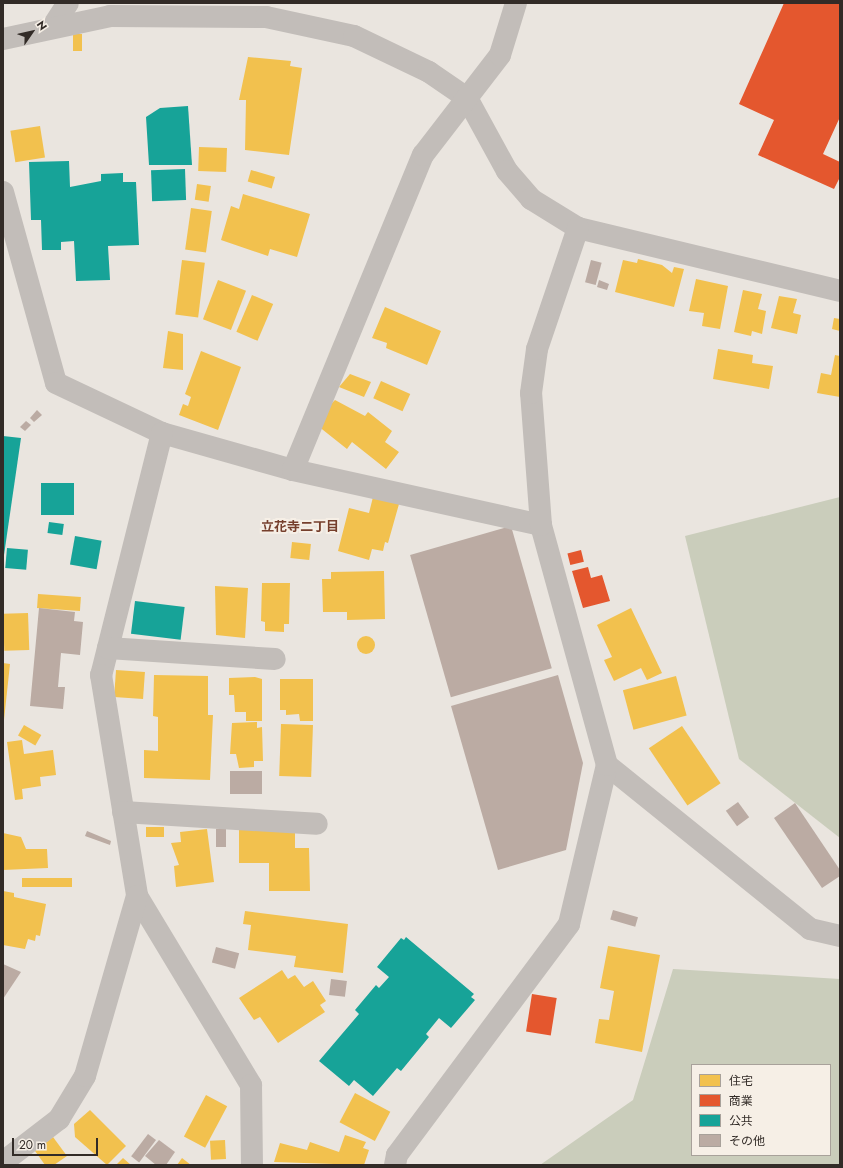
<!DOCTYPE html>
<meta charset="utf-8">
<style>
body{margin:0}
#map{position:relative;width:843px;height:1168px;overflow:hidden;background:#eae5df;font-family:Jost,"Noto Sans JP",sans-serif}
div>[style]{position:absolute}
.green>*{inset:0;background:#cacdbb}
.homes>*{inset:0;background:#f2c14e;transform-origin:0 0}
.round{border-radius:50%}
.shops>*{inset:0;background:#e4572e;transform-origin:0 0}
.public>*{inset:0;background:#17a398;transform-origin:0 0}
.building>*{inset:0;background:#bbaba3;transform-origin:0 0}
.minor>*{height:22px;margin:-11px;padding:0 11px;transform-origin:11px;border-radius:11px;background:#c2bdb9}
span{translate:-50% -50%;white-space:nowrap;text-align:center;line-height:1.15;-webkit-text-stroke:4px #f6efe6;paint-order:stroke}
.neighbourhood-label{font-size:13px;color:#763f2c;font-weight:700}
.frame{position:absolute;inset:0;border:4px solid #322b27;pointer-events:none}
.legend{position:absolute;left:691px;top:1064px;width:140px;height:92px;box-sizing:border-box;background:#f6efe6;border:1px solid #a8a19a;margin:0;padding:5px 7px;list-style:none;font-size:12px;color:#322b27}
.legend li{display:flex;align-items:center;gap:8px;height:20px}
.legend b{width:20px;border:1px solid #a8a19a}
.north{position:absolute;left:12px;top:12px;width:40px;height:40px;-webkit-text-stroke:3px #f6efe6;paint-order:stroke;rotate:56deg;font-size:11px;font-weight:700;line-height:16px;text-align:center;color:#322b27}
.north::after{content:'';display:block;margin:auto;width:14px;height:18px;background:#322b27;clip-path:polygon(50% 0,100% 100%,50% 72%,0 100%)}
.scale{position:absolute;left:12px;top:1138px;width:86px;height:18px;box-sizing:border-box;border:2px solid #322b27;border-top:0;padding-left:5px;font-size:12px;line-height:14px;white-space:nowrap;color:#322b27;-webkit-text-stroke:3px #f6efe6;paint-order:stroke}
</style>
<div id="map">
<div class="green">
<i style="clip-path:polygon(840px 497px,840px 838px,739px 759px,685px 536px)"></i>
<i style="clip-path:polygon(evenodd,673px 969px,840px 979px,840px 1165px,540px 1165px,633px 1100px,673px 969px,692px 1065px,830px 1065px,830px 1155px,692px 1155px,692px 1065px)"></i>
</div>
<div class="homes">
<i style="left:73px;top:34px;width:9px;height:17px"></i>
<i style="clip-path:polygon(248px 57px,291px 61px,290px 66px,302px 68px,289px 155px,245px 150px,246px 100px,239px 100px)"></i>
<i style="left:40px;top:126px;width:32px;height:30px;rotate:81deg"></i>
<i style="left:199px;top:147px;width:28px;height:24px;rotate:2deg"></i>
<i style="left:251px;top:170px;width:25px;height:12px;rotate:16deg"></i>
<i style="left:197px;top:184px;width:14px;height:16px;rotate:8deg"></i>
<i style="clip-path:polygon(243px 194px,310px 214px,297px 257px,270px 249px,268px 256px,221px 240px,231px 206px,239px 209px)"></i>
<i style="left:191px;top:208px;width:21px;height:42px;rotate:8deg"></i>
<i style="clip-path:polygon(638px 259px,662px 265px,672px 273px,674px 267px,684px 269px,674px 307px,615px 292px,623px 260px,637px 263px)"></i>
<i style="left:182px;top:260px;width:23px;height:55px;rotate:7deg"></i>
<i style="clip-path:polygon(696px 279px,728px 286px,720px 329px,702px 326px,704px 313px,689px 311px)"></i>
<i style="left:218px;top:280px;width:30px;height:42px;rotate:21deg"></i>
<i style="clip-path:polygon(743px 290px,762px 294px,758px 309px,766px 311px,762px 334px,752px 331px,751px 336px,734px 332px)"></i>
<i style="left:252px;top:295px;width:23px;height:40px;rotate:23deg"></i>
<i style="clip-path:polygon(779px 296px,797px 299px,793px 313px,801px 315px,797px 334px,771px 328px)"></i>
<i style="clip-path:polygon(385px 307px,441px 331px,427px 365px,386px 348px,387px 343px,372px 338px)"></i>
<i style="clip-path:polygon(834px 318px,840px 319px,840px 331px,832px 329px)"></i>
<i style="clip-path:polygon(168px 331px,183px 334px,183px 370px,163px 368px)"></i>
<i style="clip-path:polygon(718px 349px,753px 355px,752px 363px,773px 366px,769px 389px,713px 379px)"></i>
<i style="clip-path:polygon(201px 351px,241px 367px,218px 430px,179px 415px,183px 404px,188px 406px,191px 397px,185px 394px)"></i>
<i style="clip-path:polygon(835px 355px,840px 356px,840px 397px,817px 393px,821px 373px,831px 375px)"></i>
<i style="clip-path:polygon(350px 374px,371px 382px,364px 397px,339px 387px)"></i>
<i style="left:381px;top:381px;width:32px;height:19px;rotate:24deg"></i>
<i style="clip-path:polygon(335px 400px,365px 416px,368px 412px,392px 431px,385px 442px,399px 452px,386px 469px,352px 442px,347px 449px,313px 422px)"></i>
<i style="clip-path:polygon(373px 497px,399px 504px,388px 543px,385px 542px,383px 551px,372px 549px,369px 560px,338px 551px,349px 508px,369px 513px)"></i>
<i style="left:292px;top:542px;width:19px;height:16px;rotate:6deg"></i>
<i style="clip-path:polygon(384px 571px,385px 619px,347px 620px,347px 612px,323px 612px,322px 579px,331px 579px,331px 572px)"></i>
<i style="clip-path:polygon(262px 583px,290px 583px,289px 624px,284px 624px,284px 632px,265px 631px,265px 622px,261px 621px)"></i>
<i style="clip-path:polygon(215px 586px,248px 588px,245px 638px,216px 635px)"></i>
<i style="left:38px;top:594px;width:43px;height:14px;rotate:4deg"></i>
<i style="clip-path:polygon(631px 608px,662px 673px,647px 680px,641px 668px,614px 681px,604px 660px,612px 657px,597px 625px)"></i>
<i style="left:28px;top:613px;width:37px;height:25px;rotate:88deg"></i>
<i class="round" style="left:357px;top:636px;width:18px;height:18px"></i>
<i style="clip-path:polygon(3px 663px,10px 664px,4px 720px,3px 720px)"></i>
<i style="left:116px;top:670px;width:29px;height:27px;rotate:4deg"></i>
<i style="clip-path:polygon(154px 675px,208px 676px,208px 715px,213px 715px,210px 780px,144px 778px,144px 750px,158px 751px,158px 717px,153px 716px)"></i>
<i style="left:676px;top:676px;width:41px;height:55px;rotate:75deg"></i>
<i style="clip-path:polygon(255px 677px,262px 679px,262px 721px,246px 721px,246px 712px,235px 712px,234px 695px,229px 695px,229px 678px)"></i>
<i style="clip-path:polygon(280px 679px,313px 679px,313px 721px,300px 721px,299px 714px,286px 715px,286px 710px,280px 710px)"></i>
<i style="clip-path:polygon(257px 722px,257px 728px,262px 727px,263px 761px,254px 761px,254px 767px,239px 768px,236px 754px,230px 754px,232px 723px)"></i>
<i style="left:281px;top:724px;width:32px;height:52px;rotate:2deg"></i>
<i style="left:24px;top:725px;width:20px;height:12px;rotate:30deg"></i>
<i style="left:682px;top:726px;width:69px;height:40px;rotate:56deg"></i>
<i style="clip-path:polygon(22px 740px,24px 754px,53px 750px,56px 775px,40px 777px,41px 786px,22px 789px,23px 799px,15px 800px,7px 742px)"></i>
<i style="left:146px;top:827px;width:18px;height:10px"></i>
<i style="clip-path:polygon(207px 829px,214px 882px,176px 887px,174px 866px,179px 865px,171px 843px,181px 842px,180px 832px)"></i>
<i style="clip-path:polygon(239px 830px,295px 830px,295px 848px,309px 848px,310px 891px,269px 891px,269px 863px,239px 863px)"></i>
<i style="clip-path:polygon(3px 833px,21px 837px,26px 849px,47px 849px,48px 868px,3px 870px)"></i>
<i style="left:72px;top:878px;width:9px;height:50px;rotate:90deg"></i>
<i style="clip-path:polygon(3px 891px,14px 893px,14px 897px,46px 904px,40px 936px,36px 935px,35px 941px,28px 939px,25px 949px,3px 945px)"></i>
<i style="clip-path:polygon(245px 911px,348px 924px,343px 973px,294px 967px,296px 956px,248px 950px,251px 925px,243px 924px)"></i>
<i style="clip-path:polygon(608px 946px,660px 955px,642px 1052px,595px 1043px,599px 1019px,609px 1020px,614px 991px,600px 988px)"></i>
<i style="clip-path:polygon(282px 970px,288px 979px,295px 975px,304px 987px,313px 981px,326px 1001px,320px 1005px,325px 1012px,278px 1043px,260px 1017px,254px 1020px,239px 998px)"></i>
<i style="left:355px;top:1093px;width:40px;height:33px;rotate:28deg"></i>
<i style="left:206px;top:1095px;width:24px;height:47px;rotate:28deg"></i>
<i style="clip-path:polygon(90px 1110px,126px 1146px,107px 1165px,75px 1137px,74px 1124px)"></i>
<i style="clip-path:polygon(345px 1135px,366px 1142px,363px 1148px,369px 1150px,364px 1165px,274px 1162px,280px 1143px,307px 1150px,310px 1142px,339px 1152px)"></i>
<i style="clip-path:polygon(53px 1137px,67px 1156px,54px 1165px,45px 1165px,35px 1151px)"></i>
<i style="left:225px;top:1140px;width:19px;height:15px;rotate:87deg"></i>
<i style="clip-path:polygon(123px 1158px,131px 1165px,116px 1165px)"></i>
<i style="clip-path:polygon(182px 1158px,191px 1165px,177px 1165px)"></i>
</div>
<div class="shops">
<i style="clip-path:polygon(784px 3px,840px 3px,840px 117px,823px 154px,840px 162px,840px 177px,834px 189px,758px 155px,774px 120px,739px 104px)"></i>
<i style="left:581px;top:550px;width:12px;height:14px;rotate:76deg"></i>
<i style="clip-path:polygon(588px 567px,591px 578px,602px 575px,610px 601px,583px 608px,572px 571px)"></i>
<i style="left:532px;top:994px;width:25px;height:38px;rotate:9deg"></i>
</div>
<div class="public">
<i style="clip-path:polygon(188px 106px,192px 165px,149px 165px,146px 117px,160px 108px)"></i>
<i style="clip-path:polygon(69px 161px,70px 187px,101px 181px,101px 174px,123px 173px,123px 182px,136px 182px,139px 245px,108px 246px,110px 280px,76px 281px,74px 241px,61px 242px,61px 250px,42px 250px,41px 220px,31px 220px,29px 162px)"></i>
<i style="left:185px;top:169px;width:31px;height:34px;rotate:88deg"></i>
<i style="clip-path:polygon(3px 436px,21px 438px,4px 555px,3px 555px)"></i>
<i style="left:41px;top:483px;width:33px;height:32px"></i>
<i style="left:49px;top:522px;width:15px;height:11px;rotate:8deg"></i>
<i style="left:75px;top:536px;width:27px;height:29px;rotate:10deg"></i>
<i style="left:7px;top:548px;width:21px;height:20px;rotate:5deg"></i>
<i style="left:135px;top:601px;width:50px;height:33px;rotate:7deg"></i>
<i style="clip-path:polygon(406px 937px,474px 994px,471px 997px,475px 1000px,451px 1028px,439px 1018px,426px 1034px,429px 1037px,401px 1071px,397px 1068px,373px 1096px,354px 1080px,349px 1086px,319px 1061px,359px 1014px,355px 1010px,376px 985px,379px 988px,389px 977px,377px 967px,401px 938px,404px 940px)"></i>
</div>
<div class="building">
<i style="left:591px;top:260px;width:11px;height:23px;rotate:15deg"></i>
<i style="clip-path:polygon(599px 280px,609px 284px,607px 290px,597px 287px)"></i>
<i style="clip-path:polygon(37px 410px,42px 415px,34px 422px,30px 418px)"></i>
<i style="clip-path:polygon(26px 421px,31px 425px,25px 431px,20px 427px)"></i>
<i style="left:511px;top:526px;width:148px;height:105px;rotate:74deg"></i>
<i style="clip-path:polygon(39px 608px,75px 612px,74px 621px,83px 622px,80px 655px,61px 653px,58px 687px,65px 687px,63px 709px,30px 706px)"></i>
<i style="clip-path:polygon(558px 675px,583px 763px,566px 850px,498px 870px,451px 706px)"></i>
<i style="left:230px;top:771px;width:32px;height:23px"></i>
<i style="left:738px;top:802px;width:19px;height:15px;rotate:54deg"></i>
<i style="clip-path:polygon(795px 803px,840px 870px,840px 876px,822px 888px,774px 818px)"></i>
<i style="left:216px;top:829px;width:10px;height:18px"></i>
<i style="clip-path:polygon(87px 831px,111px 841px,110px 845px,85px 836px)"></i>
<i style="left:613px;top:910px;width:26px;height:10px;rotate:16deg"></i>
<i style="left:216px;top:947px;width:24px;height:16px;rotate:15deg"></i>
<i style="clip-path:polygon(3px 964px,21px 972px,3px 999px)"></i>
<i style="left:331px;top:979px;width:16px;height:16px;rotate:7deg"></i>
<i style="left:148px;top:1134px;width:10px;height:28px;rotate:37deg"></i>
<i style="clip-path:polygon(159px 1140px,175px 1152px,166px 1165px,156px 1165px,145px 1156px)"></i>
</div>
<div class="minor">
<i style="left:53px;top:26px;width:27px;rotate:-57deg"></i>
<i style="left:3px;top:39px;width:109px;rotate:-12.1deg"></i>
<i style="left:110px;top:16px;width:156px;rotate:0.4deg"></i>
<i style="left:266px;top:17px;width:90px;rotate:12.2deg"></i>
<i style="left:354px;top:36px;width:83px;rotate:25.6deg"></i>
<i style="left:429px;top:72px;width:46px;rotate:34.4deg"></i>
<i style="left:467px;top:98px;width:83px;rotate:61.3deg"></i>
<i style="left:507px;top:171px;width:37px;rotate:49deg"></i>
<i style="left:531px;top:199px;width:55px;rotate:31.7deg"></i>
<i style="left:578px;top:228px;width:269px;rotate:13.5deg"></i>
<i style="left:3px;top:192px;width:198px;rotate:74.5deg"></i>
<i style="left:56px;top:383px;width:117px;rotate:25.3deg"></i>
<i style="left:162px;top:433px;width:136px;rotate:15.8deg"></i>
<i style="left:293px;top:470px;width:254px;rotate:12.5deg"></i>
<i style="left:162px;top:433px;width:250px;rotate:104.1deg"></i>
<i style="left:101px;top:675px;width:224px;rotate:80.7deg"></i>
<i style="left:137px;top:896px;width:221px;rotate:58.9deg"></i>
<i style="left:251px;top:1085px;width:80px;rotate:89.3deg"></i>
<i style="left:293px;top:470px;width:341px;rotate:-67.6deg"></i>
<i style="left:423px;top:155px;width:126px;rotate:-52.4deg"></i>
<i style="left:500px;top:55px;width:54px;rotate:-72.9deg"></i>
<i style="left:108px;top:648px;width:167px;rotate:3.8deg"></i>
<i style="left:607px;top:765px;width:261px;rotate:38.9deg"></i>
<i style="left:810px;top:929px;width:31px;rotate:13deg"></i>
<i style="left:123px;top:812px;width:194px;rotate:3.5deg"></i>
<i style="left:3px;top:1162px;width:71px;rotate:-37.5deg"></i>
<i style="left:59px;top:1119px;width:50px;rotate:-58.8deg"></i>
<i style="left:85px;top:1076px;width:187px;rotate:-73.9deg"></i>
<i style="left:395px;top:1165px;width:10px;rotate:-79deg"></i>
<i style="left:397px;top:1155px;width:288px;rotate:-53.3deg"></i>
<i style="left:569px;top:924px;width:163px;rotate:-76.6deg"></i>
<i style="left:607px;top:765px;width:249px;rotate:-105.4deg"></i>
<i style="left:541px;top:525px;width:132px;rotate:-94.3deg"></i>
<i style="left:531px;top:393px;width:44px;rotate:-82.2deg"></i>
<i style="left:537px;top:349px;width:128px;rotate:-71.3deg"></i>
</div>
<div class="neighbourhood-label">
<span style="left:300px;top:527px">立花寺二丁目</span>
</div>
<div class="frame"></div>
<ul class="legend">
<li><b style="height:11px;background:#f2c14e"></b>住宅</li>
<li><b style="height:11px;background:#e4572e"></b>商業</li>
<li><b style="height:11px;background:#17a398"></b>公共</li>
<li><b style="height:11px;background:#bbaba3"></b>その他</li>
</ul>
<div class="north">N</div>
<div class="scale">20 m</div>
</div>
